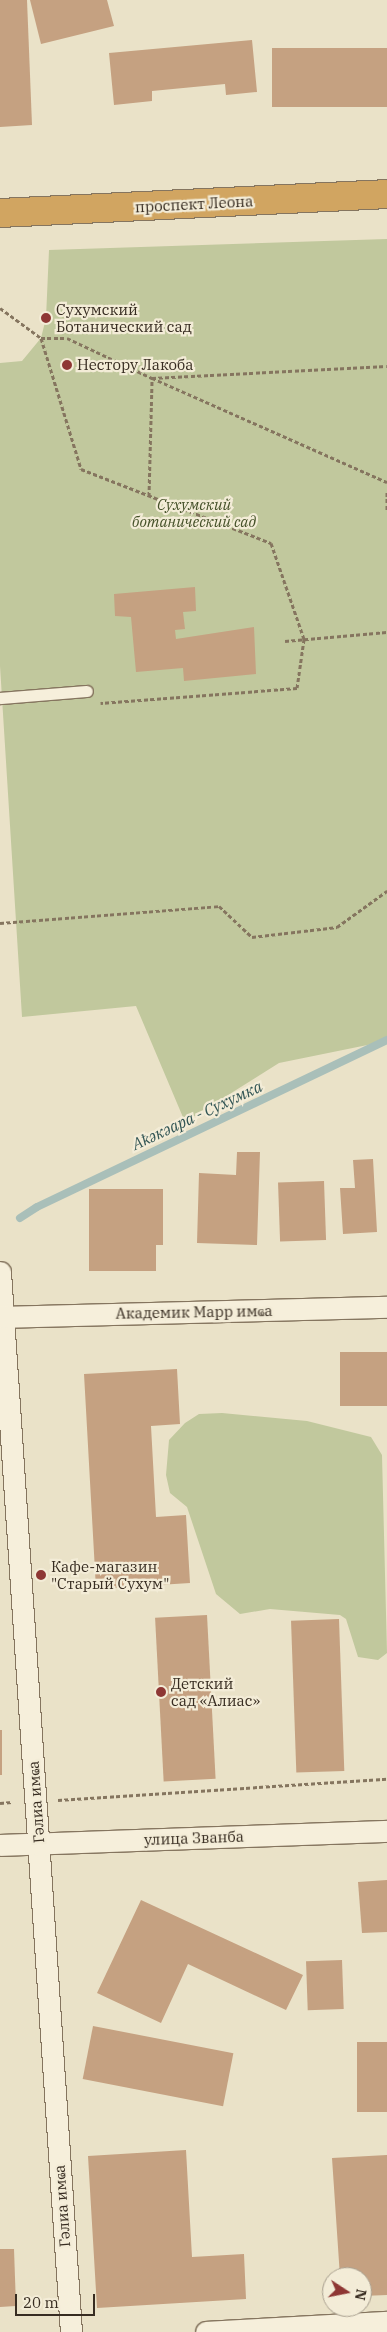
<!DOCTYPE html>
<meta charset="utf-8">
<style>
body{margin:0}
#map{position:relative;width:387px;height:2332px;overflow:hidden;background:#eae2c8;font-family:"IBM Plex Serif",serif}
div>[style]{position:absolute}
.green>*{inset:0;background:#c1c89d}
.stream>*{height:8px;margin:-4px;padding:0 4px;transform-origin:4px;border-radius:4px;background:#a9bfb9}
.building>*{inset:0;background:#c5a181;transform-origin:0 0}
.path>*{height:3px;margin-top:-1.5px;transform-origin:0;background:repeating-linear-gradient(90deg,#85755f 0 4px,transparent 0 6.5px)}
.roads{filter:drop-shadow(1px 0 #85755f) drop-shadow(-1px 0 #85755f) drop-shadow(0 1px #85755f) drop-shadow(0 -1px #85755f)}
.lane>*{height:11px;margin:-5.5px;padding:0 5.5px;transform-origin:5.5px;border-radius:5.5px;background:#f6efdb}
.street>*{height:21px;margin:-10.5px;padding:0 10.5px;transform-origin:10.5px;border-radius:10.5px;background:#f6efdb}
.highway>*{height:28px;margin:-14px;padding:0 14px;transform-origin:14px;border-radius:14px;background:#d1a561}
.dots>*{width:14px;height:14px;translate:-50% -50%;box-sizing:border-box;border:2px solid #f3ecd7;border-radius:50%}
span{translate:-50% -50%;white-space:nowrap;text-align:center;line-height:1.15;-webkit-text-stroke:4.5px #f3ecd7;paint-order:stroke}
.street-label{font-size:15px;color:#372c21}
.poi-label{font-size:15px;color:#372c21}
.left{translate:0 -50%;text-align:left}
.park-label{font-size:15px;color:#455129;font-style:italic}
.water-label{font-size:16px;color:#325554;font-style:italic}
.north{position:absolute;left:322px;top:2267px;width:50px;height:50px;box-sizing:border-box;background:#f3ecd7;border:1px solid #a89f8e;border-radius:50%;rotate:101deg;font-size:14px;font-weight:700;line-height:20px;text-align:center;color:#372c21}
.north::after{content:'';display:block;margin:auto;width:18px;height:22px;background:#8e3734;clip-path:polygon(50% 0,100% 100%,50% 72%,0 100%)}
.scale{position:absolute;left:15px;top:2294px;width:80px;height:22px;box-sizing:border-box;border:2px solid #372c21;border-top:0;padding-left:6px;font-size:15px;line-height:18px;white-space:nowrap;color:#372c21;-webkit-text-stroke:4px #f3ecd7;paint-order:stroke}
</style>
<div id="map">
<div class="green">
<i style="clip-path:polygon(387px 239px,387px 1041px,279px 1063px,185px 1122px,136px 1006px,22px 1017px,0 666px,0 363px,22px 361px,41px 338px,46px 318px,49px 250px)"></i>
<i style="clip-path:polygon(222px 1413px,307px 1421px,371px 1437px,382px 1455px,387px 1653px,378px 1660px,358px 1657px,346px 1619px,340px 1615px,270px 1609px,240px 1614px,216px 1594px,187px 1507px,170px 1493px,166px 1475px,169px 1440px,185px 1423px,199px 1414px)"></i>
</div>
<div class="stream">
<i style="left:20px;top:1218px;width:20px;rotate:-33deg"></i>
<i style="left:37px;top:1207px;width:388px;rotate:-25.5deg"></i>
</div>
<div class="building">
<i style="clip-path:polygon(0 0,27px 0,32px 125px,0 127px)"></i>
<i style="clip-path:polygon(30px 0,107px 0,114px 26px,41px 44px)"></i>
<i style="clip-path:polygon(252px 40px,257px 92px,226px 95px,225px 84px,152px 91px,152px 101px,114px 105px,109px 53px)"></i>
<i style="left:387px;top:48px;width:59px;height:115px;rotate:90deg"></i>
<i style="clip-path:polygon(195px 587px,196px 611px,183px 612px,185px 629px,175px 630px,176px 639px,254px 627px,256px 674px,184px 681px,183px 668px,136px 672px,131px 617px,115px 616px,114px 594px)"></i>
<i style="clip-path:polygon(237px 1152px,260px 1152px,257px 1245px,197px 1243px,199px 1173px,236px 1175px)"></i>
<i style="clip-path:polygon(373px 1159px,377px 1232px,343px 1234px,340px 1188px,355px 1188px,353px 1160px)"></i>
<i style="left:324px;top:1181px;width:59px;height:46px;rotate:88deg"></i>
<i style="clip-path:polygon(89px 1189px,163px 1189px,163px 1245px,156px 1245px,156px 1271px,89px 1271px)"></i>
<i style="left:387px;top:1352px;width:54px;height:47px;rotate:90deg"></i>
<i style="clip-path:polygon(177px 1369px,180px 1424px,151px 1426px,156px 1517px,186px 1515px,190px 1583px,96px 1589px,84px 1374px)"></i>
<i style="left:207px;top:1615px;width:164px;height:52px;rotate:87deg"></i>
<i style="left:339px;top:1619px;width:152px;height:48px;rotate:88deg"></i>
<i style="left:0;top:1730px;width:2px;height:45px"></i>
<i style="clip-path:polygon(387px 1880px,387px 1932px,362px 1933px,358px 1882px)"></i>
<i style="clip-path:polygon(141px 1900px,303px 1975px,286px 2010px,188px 1964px,161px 2023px,97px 1993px)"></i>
<i style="left:342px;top:1960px;width:49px;height:36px;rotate:88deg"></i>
<i style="left:93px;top:2026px;width:143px;height:54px;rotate:11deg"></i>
<i style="left:387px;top:2042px;width:70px;height:30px;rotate:90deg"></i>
<i style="clip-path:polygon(186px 2150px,192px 2257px,244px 2254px,246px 2299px,97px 2308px,88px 2156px)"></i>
<i style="clip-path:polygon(387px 2155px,387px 2295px,362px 2296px,362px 2277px,340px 2277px,332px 2158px)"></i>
<i style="clip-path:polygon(0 2249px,14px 2249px,16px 2306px,0 2307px)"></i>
</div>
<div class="path">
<i style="left:0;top:308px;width:51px;rotate:36.2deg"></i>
<i style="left:41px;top:338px;width:26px"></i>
<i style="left:67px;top:338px;width:94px;rotate:25.2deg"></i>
<i style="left:152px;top:378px;width:235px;rotate:-2.9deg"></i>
<i style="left:41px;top:338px;width:137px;rotate:73deg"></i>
<i style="left:81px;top:469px;width:204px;rotate:21.3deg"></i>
<i style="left:271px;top:543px;width:102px;rotate:71deg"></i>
<i style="left:304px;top:639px;width:49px;rotate:98.1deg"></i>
<i style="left:297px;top:688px;width:197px;rotate:175.6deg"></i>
<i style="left:387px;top:492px;width:18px;rotate:90deg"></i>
<i style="left:149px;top:496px;width:118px;rotate:-88.5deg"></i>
<i style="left:152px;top:378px;width:257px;rotate:23.9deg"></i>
<i style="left:285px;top:641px;width:102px;rotate:-5deg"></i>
<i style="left:0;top:923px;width:220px;rotate:-4.4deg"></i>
<i style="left:219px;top:906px;width:45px;rotate:43.2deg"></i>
<i style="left:252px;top:937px;width:86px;rotate:-6.7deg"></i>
<i style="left:337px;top:927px;width:62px;rotate:-35.8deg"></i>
<i style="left:58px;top:1800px;width:330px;rotate:-3.7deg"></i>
<i style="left:0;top:1803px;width:12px;rotate:-5deg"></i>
</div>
<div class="roads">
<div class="lane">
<i style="left:0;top:698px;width:87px;rotate:-4.6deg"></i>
</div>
<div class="street">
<i style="left:0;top:1272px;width:1062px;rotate:86.17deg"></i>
<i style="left:0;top:1317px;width:387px;rotate:-1.5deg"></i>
<i style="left:0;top:1845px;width:387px;rotate:-2.1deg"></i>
<i style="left:206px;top:2332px;width:181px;rotate:-3.2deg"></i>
</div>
<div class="highway">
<i style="left:0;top:213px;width:387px;rotate:-2.8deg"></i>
</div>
</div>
<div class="dots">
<i style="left:46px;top:318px;background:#8e3734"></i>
<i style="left:67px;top:365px;background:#8e3734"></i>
<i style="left:41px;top:1575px;background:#8e3734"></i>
<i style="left:161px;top:1692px;background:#8e3734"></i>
</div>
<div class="street-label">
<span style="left:194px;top:204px;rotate:-3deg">проспект Леона</span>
<span style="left:194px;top:1312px;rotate:-1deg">Академик Марр имҩа</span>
<span style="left:36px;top:1802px;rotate:-94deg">Гәлиа имҩа</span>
<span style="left:194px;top:1838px;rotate:-2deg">улица Званба</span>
<span style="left:62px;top:2206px;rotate:-94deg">Гәлиа имҩа</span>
</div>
<div class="poi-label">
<span class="left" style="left:56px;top:318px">Сухумский<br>Ботанический сад</span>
<span class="left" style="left:77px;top:365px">Нестору Лакоба</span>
<span class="left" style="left:51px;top:1575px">Кафе-магазин<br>"Старый Сухум"</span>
<span class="left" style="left:171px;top:1692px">Детский<br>сад «Алиас»</span>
</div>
<div class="park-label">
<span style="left:194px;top:513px">Сухумский<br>ботанический сад</span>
</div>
<div class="water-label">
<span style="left:197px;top:1115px;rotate:-25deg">Аҟәкәара - Сухумка</span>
</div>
<div class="north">N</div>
<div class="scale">20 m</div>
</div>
